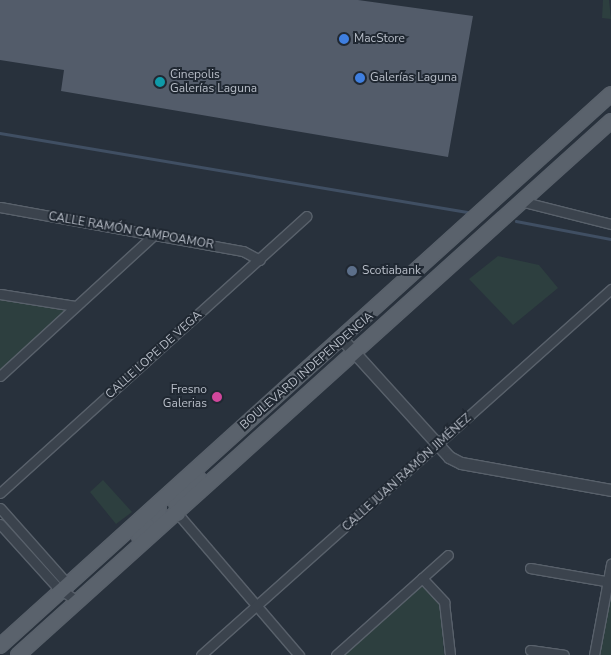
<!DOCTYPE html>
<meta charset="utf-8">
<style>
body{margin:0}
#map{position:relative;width:611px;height:655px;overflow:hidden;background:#28313c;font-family:"Nunito Sans",sans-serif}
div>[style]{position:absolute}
.green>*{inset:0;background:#2d3f3f}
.stream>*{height:2.5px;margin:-1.25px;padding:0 1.25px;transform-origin:1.25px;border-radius:1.25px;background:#404f63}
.building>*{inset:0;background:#535c6a}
.roads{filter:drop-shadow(1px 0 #59616b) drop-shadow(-1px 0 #59616b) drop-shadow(0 1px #59616b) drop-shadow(0 -1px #59616b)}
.minor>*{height:9px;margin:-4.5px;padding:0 4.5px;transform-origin:4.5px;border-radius:4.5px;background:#3b434d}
.tertiary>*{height:11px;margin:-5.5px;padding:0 5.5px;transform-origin:5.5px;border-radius:5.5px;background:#3b434d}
.primary>*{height:14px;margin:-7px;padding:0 7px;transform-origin:7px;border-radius:7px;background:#5a626c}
.dots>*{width:14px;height:14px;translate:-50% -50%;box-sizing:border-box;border:2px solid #202832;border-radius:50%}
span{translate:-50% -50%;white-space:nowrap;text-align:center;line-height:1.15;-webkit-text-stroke:4px #202832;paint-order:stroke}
.poi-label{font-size:12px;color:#b8bec8}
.left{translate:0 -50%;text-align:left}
.right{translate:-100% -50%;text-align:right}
.street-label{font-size:12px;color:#b8bec8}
</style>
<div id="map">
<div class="green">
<i style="clip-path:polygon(603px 0,609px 0,611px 19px,602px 18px)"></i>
<i style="clip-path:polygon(498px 256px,539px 265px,558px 288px,513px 325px,469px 279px)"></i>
<i style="clip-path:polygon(0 299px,66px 310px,0 370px)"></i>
<i style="clip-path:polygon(103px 480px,132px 512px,116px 524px,90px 492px)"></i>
<i style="clip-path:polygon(422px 585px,440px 602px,444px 655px,342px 655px)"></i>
<i style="clip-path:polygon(611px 591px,611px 655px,599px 655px)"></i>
</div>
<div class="stream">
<i style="left:0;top:133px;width:478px;rotate:9.6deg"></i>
<i style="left:516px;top:221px;width:97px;rotate:10.7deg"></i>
</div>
<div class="building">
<i style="clip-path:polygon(0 0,358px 0,473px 16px,448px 157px,61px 91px,64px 70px,0 60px)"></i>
</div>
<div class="roads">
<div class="minor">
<i style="left:524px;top:202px;width:90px;rotate:14.2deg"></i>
<i style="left:0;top:207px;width:247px;rotate:10.3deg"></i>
<i style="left:243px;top:251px;width:19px;rotate:28deg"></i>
<i style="left:0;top:294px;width:76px;rotate:9.1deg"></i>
<i style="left:0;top:376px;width:210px;rotate:-42.5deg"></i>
<i style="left:0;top:493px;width:413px;rotate:-42.1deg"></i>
<i style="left:0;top:508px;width:96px;rotate:48.4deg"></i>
<i style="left:64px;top:580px;width:8px;rotate:83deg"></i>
<i style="left:178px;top:514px;width:186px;rotate:49.4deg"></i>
<i style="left:0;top:524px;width:84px;rotate:47.9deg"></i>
<i style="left:56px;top:586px;width:27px;rotate:36deg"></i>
<i style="left:530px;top:568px;width:82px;rotate:9.8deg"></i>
<i style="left:422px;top:578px;width:33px;rotate:47deg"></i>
<i style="left:444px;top:602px;width:53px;rotate:83.5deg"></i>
<i style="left:530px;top:650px;width:34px;rotate:8deg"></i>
<i style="left:201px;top:655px;width:550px;rotate:-41.75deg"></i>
<i style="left:336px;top:655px;width:150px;rotate:-41.8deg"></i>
<i style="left:594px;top:655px;width:93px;rotate:-79.4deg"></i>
</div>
<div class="tertiary">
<i style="left:343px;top:340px;width:158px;rotate:47.8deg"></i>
<i style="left:449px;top:457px;width:13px;rotate:27deg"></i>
<i style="left:461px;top:463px;width:152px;rotate:10.2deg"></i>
</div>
<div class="primary">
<i style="left:178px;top:514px;width:12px;rotate:-99deg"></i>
<i style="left:176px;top:502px;width:33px;rotate:-46deg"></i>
<i style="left:139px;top:537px;width:28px;rotate:-46deg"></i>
<i style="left:158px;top:517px;width:14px;rotate:-86deg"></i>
<i style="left:0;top:646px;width:823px;rotate:-42.1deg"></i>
<i style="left:18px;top:655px;width:798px;rotate:-42deg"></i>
</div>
</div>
<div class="dots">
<i style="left:344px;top:39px;background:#3f7fe0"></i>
<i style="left:360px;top:78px;background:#3f7fe0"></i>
<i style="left:160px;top:82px;background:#0f9aa8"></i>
<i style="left:352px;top:271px;background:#5c6f8a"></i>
<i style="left:217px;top:397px;background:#d1479c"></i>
</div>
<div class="poi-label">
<span class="left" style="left:354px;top:39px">MacStore</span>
<span class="left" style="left:170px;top:82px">Cinepolis<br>Galerías Laguna</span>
<span class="left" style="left:370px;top:78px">Galerías Laguna</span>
<span class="left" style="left:362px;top:271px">Scotiabank</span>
<span class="right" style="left:207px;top:397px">Fresno<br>Galerias</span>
</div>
<div class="street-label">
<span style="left:131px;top:231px;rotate:10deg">CALLE RAMÓN CAMPOAMOR</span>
<span style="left:154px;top:355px;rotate:-42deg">CALLE LOPE DE VEGA</span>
<span style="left:307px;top:371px;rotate:-41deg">BOULEVARD INDEPENDENCIA</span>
<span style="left:407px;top:473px;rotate:-42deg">CALLE JUAN RAMÓN JIMÉNEZ</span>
</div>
</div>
